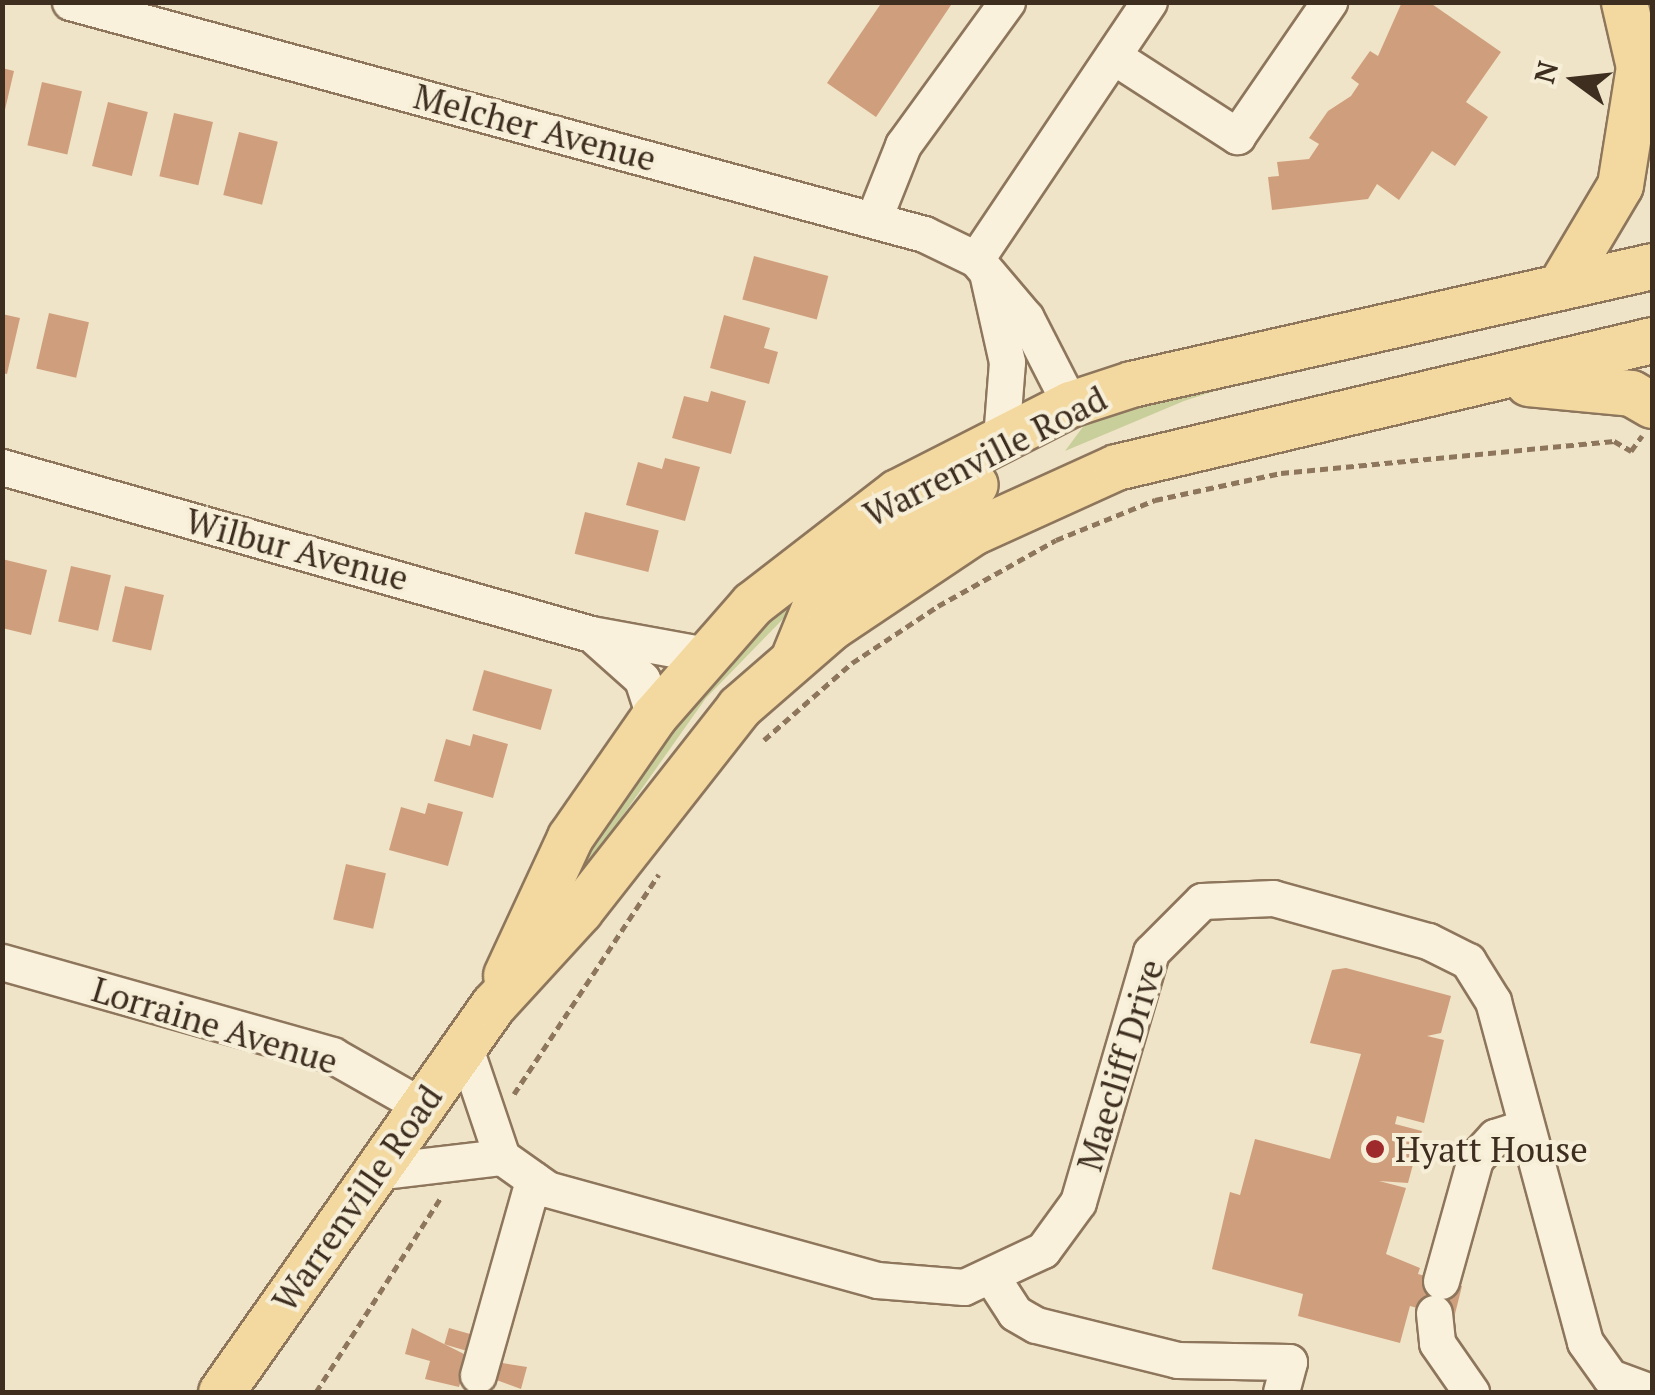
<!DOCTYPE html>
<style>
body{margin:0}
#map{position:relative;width:1655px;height:1395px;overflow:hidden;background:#f0e4c8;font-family:"PT Serif",serif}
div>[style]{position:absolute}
.green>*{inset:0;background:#c9cf9b}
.building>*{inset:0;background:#cf9f7d;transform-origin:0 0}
.path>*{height:5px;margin-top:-2.5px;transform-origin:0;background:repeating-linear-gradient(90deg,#8d765c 0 8px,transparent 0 13px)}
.roads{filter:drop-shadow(2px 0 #8d765c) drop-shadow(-2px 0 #8d765c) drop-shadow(0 2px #8d765c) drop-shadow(0 -2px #8d765c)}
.minor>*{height:35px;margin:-17.5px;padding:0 17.5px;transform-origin:17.5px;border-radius:17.5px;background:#faf1dc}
.major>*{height:45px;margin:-22.5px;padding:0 22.5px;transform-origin:22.5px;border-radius:22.5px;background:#f3d9a0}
.dots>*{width:28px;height:28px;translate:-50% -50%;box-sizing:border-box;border:5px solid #f7eed8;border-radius:50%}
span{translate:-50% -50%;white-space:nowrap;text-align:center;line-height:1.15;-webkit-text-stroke:8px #f7eed8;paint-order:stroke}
.street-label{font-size:35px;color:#3d2e20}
.poi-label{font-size:35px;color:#3d2e20}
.left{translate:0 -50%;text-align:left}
.frame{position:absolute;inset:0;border:5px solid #3d2e20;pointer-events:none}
.north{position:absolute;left:1525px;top:30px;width:100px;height:100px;-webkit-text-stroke:8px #f7eed8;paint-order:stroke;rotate:285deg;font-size:28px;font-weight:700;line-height:40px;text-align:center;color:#3d2e20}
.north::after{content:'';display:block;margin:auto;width:35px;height:45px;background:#3d2e20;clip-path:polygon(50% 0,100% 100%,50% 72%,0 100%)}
</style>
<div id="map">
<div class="green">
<i style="clip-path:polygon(1264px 375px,1184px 401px,1065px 451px,1088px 420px)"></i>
<i style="clip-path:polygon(819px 582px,706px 698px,580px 876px,569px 869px,646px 753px,786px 599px)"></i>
</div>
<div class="building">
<i style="clip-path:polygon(882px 2px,953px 2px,876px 117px,827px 83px)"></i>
<i style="clip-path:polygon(1402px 2px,1429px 2px,1501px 52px,1466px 102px,1488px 117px,1455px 166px,1432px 151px,1399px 200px,1377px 184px,1368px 199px,1272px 210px,1268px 177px,1279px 176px,1277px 162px,1309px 159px,1319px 144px,1309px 138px,1328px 111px,1351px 96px,1359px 84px,1351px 78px,1370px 51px,1378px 56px)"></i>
<i style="clip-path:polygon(2px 68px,14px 71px,4px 114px,2px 113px)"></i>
<i style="left:42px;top:82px;width:41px;height:65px;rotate:13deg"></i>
<i style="left:108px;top:102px;width:41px;height:66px;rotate:14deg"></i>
<i style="left:174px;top:113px;width:40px;height:65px;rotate:13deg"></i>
<i style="left:239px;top:132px;width:40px;height:65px;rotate:14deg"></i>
<i style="left:754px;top:256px;width:77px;height:45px;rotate:15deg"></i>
<i style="left:49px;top:313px;width:41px;height:57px;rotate:13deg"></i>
<i style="clip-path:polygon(2px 314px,20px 318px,7px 374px,2px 373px)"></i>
<i style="clip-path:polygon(724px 315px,770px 328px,764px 348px,778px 352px,769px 384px,710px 368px)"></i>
<i style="clip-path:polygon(711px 391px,746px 401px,731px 454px,672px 438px,684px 396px,708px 402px)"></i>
<i style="clip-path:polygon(665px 458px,700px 467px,685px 521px,626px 505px,638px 462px,662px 469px)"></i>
<i style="left:585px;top:512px;width:76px;height:43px;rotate:14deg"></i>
<i style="clip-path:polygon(2px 559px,47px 570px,31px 635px,2px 628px)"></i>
<i style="left:71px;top:566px;width:41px;height:57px;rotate:13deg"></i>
<i style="left:125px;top:586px;width:40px;height:57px;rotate:13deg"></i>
<i style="left:484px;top:670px;width:71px;height:42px;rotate:16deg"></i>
<i style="clip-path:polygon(473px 734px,508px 744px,493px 798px,434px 781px,446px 739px,470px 746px)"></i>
<i style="clip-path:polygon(428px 803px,463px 812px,448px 866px,389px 850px,401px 807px,425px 814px)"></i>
<i style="left:346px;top:864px;width:41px;height:57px;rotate:13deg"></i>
<i style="clip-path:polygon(1346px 968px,1451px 996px,1441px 1033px,1427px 1036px,1444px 1040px,1424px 1123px,1397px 1116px,1395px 1124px,1422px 1131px,1408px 1183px,1379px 1181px,1406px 1188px,1386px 1254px,1420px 1268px,1418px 1274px,1462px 1286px,1454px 1318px,1410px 1306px,1400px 1343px,1298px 1316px,1303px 1294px,1212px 1269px,1230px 1192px,1240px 1195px,1255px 1139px,1330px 1159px,1361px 1054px,1310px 1043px,1332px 970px)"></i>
<i style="clip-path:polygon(412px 1328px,468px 1356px,459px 1387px,425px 1379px,430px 1361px,405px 1354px)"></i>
<i style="left:449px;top:1328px;width:22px;height:17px;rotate:16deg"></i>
<i style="clip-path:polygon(496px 1362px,527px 1367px,521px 1389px,491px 1378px)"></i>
</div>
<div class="path">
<i style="left:764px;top:740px;width:117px;rotate:-41.2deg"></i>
<i style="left:852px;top:663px;width:103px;rotate:-33.5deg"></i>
<i style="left:938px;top:606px;width:135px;rotate:-29.2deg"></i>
<i style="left:1056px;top:540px;width:107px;rotate:-22deg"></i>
<i style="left:1155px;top:500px;width:129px;rotate:-12.1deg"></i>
<i style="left:1281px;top:473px;width:335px;rotate:-5.5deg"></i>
<i style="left:1614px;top:441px;width:20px;rotate:30deg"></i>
<i style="left:1631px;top:451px;width:19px;rotate:-54deg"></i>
<i style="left:514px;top:1094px;width:263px;rotate:-56.6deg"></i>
<i style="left:316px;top:1392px;width:232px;rotate:-57.3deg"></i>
</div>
<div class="roads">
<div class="minor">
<i style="left:70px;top:2px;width:885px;rotate:15.2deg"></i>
<i style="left:924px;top:234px;width:58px;rotate:25.7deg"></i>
<i style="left:976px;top:259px;width:77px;rotate:49.7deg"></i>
<i style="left:1026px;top:318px;width:97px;rotate:62.9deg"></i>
<i style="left:1113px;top:56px;width:148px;rotate:32.8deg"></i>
<i style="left:1237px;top:136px;width:163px;rotate:-55.5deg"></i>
<i style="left:874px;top:218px;width:79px;rotate:-68.3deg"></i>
<i style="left:903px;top:145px;width:177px;rotate:-54deg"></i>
<i style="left:976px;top:259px;width:310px;rotate:-56.1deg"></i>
<i style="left:988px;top:277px;width:87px;rotate:77.4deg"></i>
<i style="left:1007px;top:362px;width:77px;rotate:94.5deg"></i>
<i style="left:2px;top:467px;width:612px;rotate:15.83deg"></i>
<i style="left:591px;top:634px;width:117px;rotate:10.3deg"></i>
<i style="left:596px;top:638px;width:62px;rotate:41.7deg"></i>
<i style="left:642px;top:679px;width:39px;rotate:72deg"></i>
<i style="left:2px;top:962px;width:343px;rotate:15.7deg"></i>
<i style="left:332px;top:1055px;width:101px;rotate:29.6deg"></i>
<i style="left:464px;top:1045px;width:118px;rotate:71.3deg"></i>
<i style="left:502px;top:1157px;width:55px;rotate:35.4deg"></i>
<i style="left:547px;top:1189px;width:342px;rotate:15.4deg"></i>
<i style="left:877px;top:1280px;width:87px;rotate:4.6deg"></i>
<i style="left:964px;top:1287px;width:87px;rotate:-25.1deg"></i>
<i style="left:1043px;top:1250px;width:59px;rotate:-53.9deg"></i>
<i style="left:1078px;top:1202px;width:260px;rotate:-73.7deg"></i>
<i style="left:1151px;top:952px;width:72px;rotate:-45deg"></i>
<i style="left:1202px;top:901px;width:71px;rotate:-2.4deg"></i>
<i style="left:1273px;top:898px;width:161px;rotate:15.5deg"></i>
<i style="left:1428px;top:941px;width:45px;rotate:26.6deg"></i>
<i style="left:1468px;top:961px;width:47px;rotate:58deg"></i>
<i style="left:1493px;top:1001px;width:353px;rotate:74.9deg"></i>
<i style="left:1585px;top:1342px;width:43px;rotate:54.5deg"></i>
<i style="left:1610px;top:1377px;width:44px;rotate:20.1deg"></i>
<i style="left:374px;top:1172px;width:129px;rotate:-6.7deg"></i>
<i style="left:993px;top:1279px;width:40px;rotate:57.1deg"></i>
<i style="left:1015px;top:1313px;width:24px;rotate:30deg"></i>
<i style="left:1036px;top:1325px;width:145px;rotate:13.9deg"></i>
<i style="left:1177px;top:1360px;width:112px;rotate:1deg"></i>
<i style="left:1289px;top:1362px;width:31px;rotate:105deg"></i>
<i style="left:1441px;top:1281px;width:127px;rotate:-74.4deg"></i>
<i style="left:1475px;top:1159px;width:30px;rotate:-48deg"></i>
<i style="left:1495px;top:1137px;width:32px;rotate:-18deg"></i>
<i style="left:1434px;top:1313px;width:30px;rotate:84deg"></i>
<i style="left:1437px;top:1343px;width:60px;rotate:55.2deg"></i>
<i style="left:478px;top:1375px;width:203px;rotate:-74.2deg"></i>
</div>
<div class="major">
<i style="left:1624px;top:2px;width:93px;rotate:77deg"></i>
<i style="left:1560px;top:286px;width:117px;rotate:-59.3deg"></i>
<i style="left:1620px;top:185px;width:120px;rotate:-80.9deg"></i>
<i style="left:1528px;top:383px;width:103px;rotate:5.5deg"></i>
<i style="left:1631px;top:393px;width:24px;rotate:30deg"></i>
<i style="left:795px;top:654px;width:66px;rotate:-67.7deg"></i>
<i style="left:820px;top:593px;width:189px;rotate:-35.1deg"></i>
<i style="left:506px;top:975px;width:152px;rotate:-65.1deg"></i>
<i style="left:570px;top:837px;width:147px;rotate:-55.2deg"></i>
<i style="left:654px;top:716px;width:149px;rotate:-48.8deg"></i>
<i style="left:752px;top:604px;width:183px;rotate:-37.7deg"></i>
<i style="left:897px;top:492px;width:194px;rotate:-27deg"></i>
<i style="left:1070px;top:404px;width:64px;rotate:-18.2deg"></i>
<i style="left:1131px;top:384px;width:534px;rotate:-12.76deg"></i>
<i style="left:221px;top:1392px;width:474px;rotate:-54.9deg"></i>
<i style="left:494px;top:1004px;width:127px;rotate:-47.5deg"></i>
<i style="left:580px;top:910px;width:258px;rotate:-51.9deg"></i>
<i style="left:739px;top:707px;width:122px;rotate:-41deg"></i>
<i style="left:831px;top:627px;width:171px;rotate:-33.8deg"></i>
<i style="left:973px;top:532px;width:157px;rotate:-24.4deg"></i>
<i style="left:1116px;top:467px;width:551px;rotate:-13.33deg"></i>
</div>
</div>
<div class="dots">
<i style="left:1375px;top:1149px;background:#9e2a2b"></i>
</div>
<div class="street-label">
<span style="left:535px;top:127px;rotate:15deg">Melcher Avenue</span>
<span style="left:985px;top:456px;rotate:-27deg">Warrenville Road</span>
<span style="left:297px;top:549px;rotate:15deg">Wilbur Avenue</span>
<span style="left:215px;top:1025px;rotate:17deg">Lorraine Avenue</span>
<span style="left:1120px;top:1065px;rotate:-73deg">Maecliff Drive</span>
<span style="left:357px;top:1198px;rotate:-55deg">Warrenville Road</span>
</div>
<div class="poi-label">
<span class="left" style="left:1395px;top:1149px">Hyatt House</span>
</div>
<div class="frame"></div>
<div class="north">N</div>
</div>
